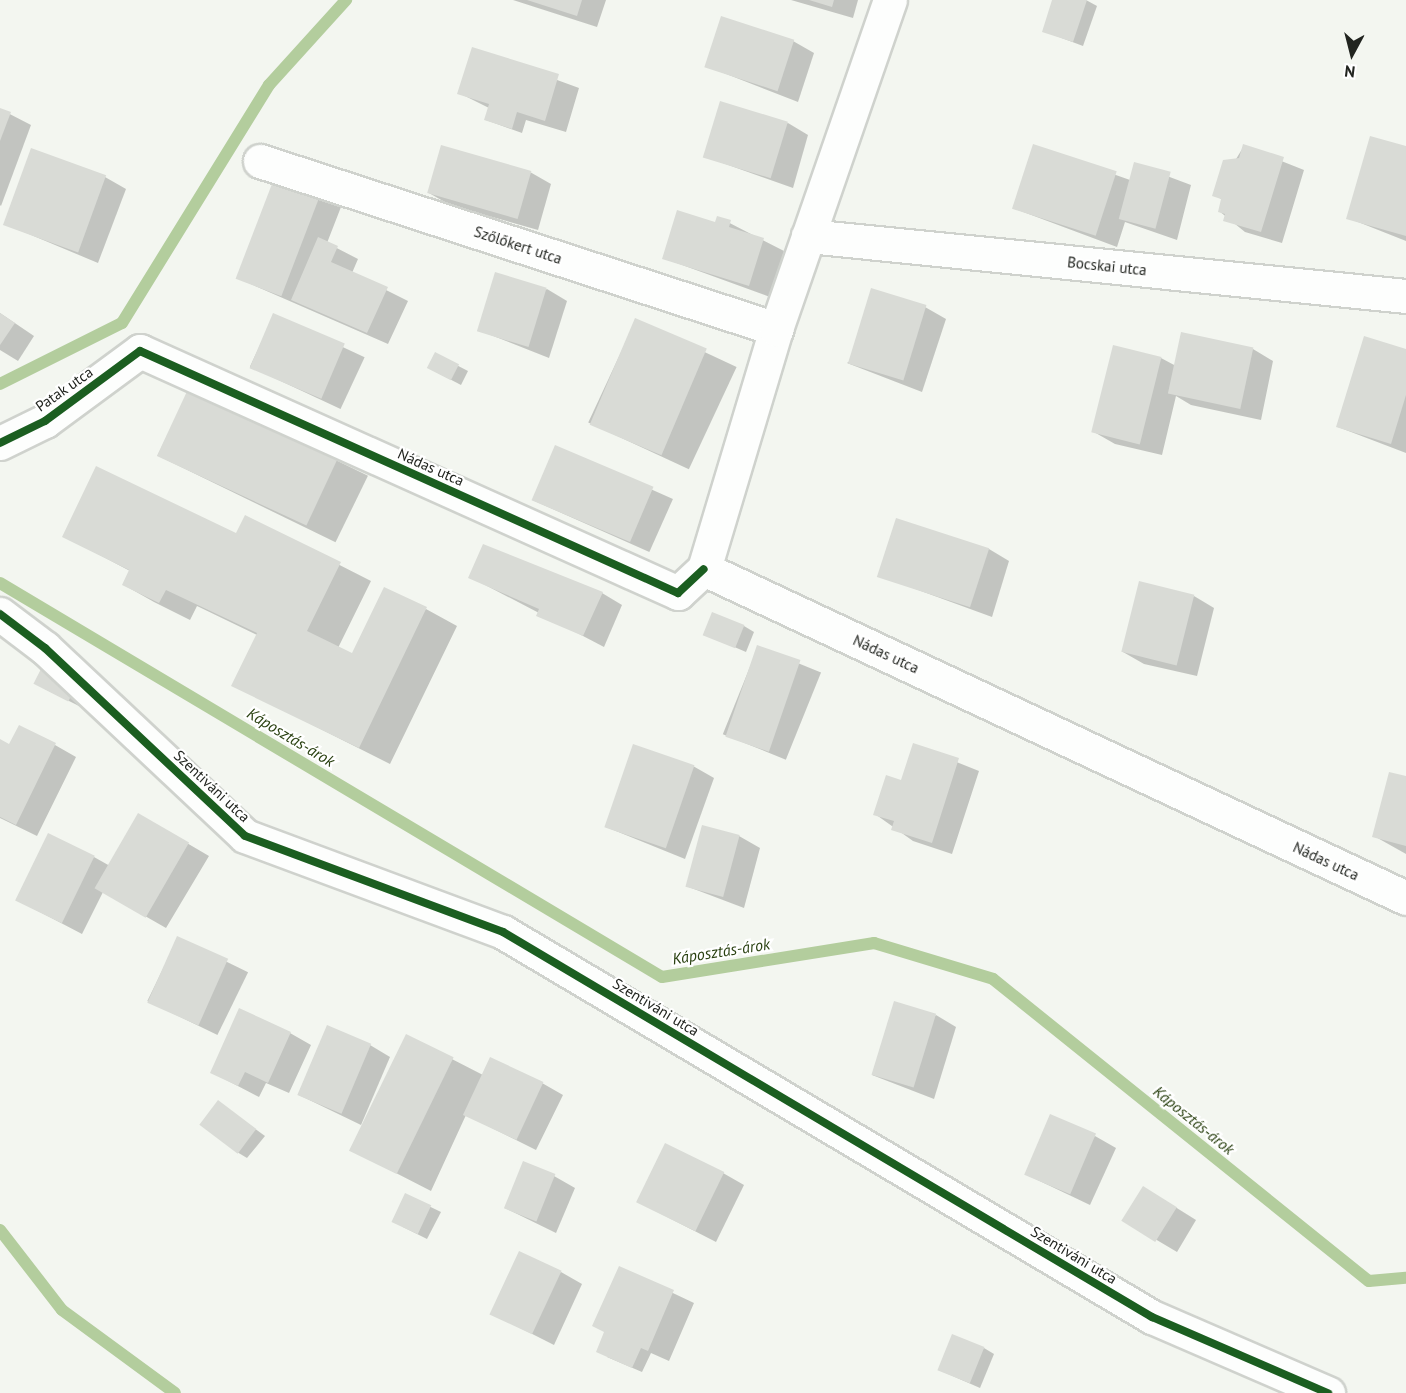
<!DOCTYPE html>
<meta charset="utf-8">
<style>
body{margin:0}
#map{position:relative;width:1406px;height:1393px;overflow:hidden;background:#f3f6f0;font-family:"PT Sans",sans-serif}
div>[style]{position:absolute}
.shadow>*{inset:0;background:#0003;transform-origin:0 0}
.stream>*{height:12px;margin:-6px;padding:0 6px;transform-origin:6px;border-radius:6px;background:#b3cd9d}
.building>*{inset:0;background:#d9dbd6;transform-origin:0 0}
.roads{filter:drop-shadow(2px 0 #cfd2cd) drop-shadow(-2px 0 #cfd2cd) drop-shadow(0 2px #cfd2cd) drop-shadow(0 -2px #cfd2cd)}
.street>*{height:33px;margin:-16.5px;padding:0 16.5px;transform-origin:16.5px;border-radius:16.5px;background:#fdfefd}
.cycleway>*{height:8px;margin:-4px;padding:0 4px;transform-origin:4px;border-radius:4px;background:#1b5e20}
span{translate:-50% -50%;white-space:nowrap;text-align:center;line-height:1.15;-webkit-text-stroke:4.5px #fff;paint-order:stroke}
.street-label{font-size:15px;color:#21241f}
.water-label{font-size:16px;color:#294010;font-style:italic}
.north{position:absolute;left:1322px;top:24px;width:60px;height:60px;-webkit-text-stroke:4px #fff;paint-order:stroke;rotate:187deg;font-size:16px;font-weight:700;line-height:24px;text-align:center;color:#21241f}
.north::after{content:'';display:block;margin:auto;width:21px;height:27px;background:#21241f;clip-path:polygon(50% 0,100% 100%,50% 72%,0 100%)}
</style>
<div id="map">
<div class="shadow">
<i style="clip-path:polygon(513px 0,606px 0,597px 27px)"></i>
<i style="clip-path:polygon(791px 0,858px 0,853px 18px)"></i>
<i style="clip-path:polygon(1054px 0,1086px 0,1097px 6px,1083px 46px,1043px 31px)"></i>
<i style="clip-path:polygon(793px 41px,814px 53px,798px 102px,706px 66px)"></i>
<i style="clip-path:polygon(473px 49px,579px 88px,566px 132px,526px 120px,522px 133px,486px 120px,489px 108px,459px 93px)"></i>
<i style="clip-path:polygon(0 109px,31px 125px,1px 206px,0 205px)"></i>
<i style="clip-path:polygon(788px 123px,808px 135px,793px 188px,706px 157px)"></i>
<i style="clip-path:polygon(1034px 146px,1130px 180px,1135px 164px,1191px 185px,1177px 240px,1125px 222px,1117px 247px,1013px 208px)"></i>
<i style="clip-path:polygon(1244px 146px,1304px 170px,1282px 243px,1245px 232px,1219px 211px,1223px 200px,1214px 195px)"></i>
<i style="clip-path:polygon(1406px 148px,1406px 241px,1348px 218px)"></i>
<i style="clip-path:polygon(530px 172px,551px 184px,538px 230px,450px 205px,429px 193px)"></i>
<i style="clip-path:polygon(105px 177px,126px 189px,98px 263px,5px 224px)"></i>
<i style="clip-path:polygon(320px 195px,341px 207px,327px 243px,358px 259px,352px 273px,408px 301px,388px 344px,237px 278px)"></i>
<i style="clip-path:polygon(718px 217px,784px 251px,770px 297px,663px 258px,716px 224px)"></i>
<i style="clip-path:polygon(547px 289px,567px 301px,549px 358px,478px 330px)"></i>
<i style="clip-path:polygon(925px 307px,946px 319px,922px 392px,847px 363px)"></i>
<i style="clip-path:polygon(0 313px,34px 336px,18px 361px,0 350px)"></i>
<i style="left:274px;top:315px;width:100px;height:57px;rotate:25deg"></i>
<i style="left:636px;top:320px;width:111px;height:113px;rotate:25deg"></i>
<i style="clip-path:polygon(1253px 349px,1273px 361px,1261px 420px,1191px 405px,1176px 396px,1162px 455px,1115px 444px,1094px 432px,1161px 358px,1176px 366px)"></i>
<i style="clip-path:polygon(1406px 351px,1406px 453px,1338px 427px)"></i>
<i style="clip-path:polygon(435px 354px,468px 371px,461px 385px,438px 373px)"></i>
<i style="left:190px;top:389px;width:198px;height:74px;rotate:26deg"></i>
<i style="left:556px;top:447px;width:128px;height:58px;rotate:24deg"></i>
<i style="clip-path:polygon(245px 517px,371px 581px,338px 648px,352px 655px,426px 609px,457px 626px,390px 764px,233px 685px,257px 635px,197px 606px,190px 620px,154px 602px,124px 585px,130px 571px,64px 536px,237px 535px)"></i>
<i style="clip-path:polygon(989px 549px,1009px 561px,992px 617px,880px 576px)"></i>
<i style="clip-path:polygon(470px 577px,602px 593px,622px 605px,604px 647px)"></i>
<i style="clip-path:polygon(1194px 596px,1214px 608px,1197px 676px,1144px 664px,1123px 652px)"></i>
<i style="clip-path:polygon(744px 626px,754px 632px,746px 652px,704px 634px)"></i>
<i style="left:758px;top:647px;width:68px;height:94px;rotate:22deg"></i>
<i style="clip-path:polygon(45px 689px,88px 690px,79px 706px)"></i>
<i style="clip-path:polygon(0 741px,10px 746px,55px 745px,76px 757px,37px 836px,0 818px)"></i>
<i style="clip-path:polygon(914px 745px,979px 771px,952px 854px,913px 841px,875px 814px,902px 782px)"></i>
<i style="clip-path:polygon(693px 766px,714px 778px,685px 859px,606px 827px)"></i>
<i style="clip-path:polygon(1406px 778px,1406px 854px,1374px 836px)"></i>
<i style="clip-path:polygon(139px 815px,209px 856px,166px 928px,103px 892px,82px 934px,17px 900px,94px 857px,110px 866px)"></i>
<i style="clip-path:polygon(739px 836px,760px 848px,744px 908px,686px 886px)"></i>
<i style="left:178px;top:938px;width:78px;height:70px;rotate:26deg"></i>
<i style="clip-path:polygon(936px 1015px,956px 1027px,934px 1099px,872px 1075px)"></i>
<i style="clip-path:polygon(290px 1033px,311px 1045px,289px 1093px,266px 1083px,259px 1097px,211px 1072px)"></i>
<i style="clip-path:polygon(407px 1036px,483px 1075px,542px 1083px,563px 1095px,536px 1150px,466px 1115px,431px 1191px,353px 1151px)"></i>
<i style="clip-path:polygon(370px 1045px,390px 1057px,361px 1125px,299px 1095px)"></i>
<i style="clip-path:polygon(218px 1102px,265px 1136px,247px 1158px,237px 1152px)"></i>
<i style="clip-path:polygon(1095px 1136px,1116px 1148px,1090px 1205px,1025px 1174px)"></i>
<i style="clip-path:polygon(723px 1173px,744px 1185px,716px 1242px,638px 1202px)"></i>
<i style="clip-path:polygon(554px 1176px,575px 1188px,556px 1233px,505px 1208px)"></i>
<i style="clip-path:polygon(406px 1195px,441px 1212px,427px 1239px,403px 1227px)"></i>
<i style="clip-path:polygon(1164px 1200px,1196px 1220px,1177px 1252px,1123px 1220px)"></i>
<i style="clip-path:polygon(620px 1268px,694px 1303px,669px 1361px,651px 1353px,642px 1372px,607px 1357px,605px 1332px)"></i>
<i style="clip-path:polygon(561px 1272px,582px 1284px,554px 1345px,491px 1313px)"></i>
<i style="clip-path:polygon(984px 1348px,994px 1354px,980px 1388px,939px 1370px)"></i>
</div>
<div class="stream">
<i style="left:0;top:384px;width:136px;rotate:-26.6deg"></i>
<i style="left:122px;top:323px;width:280px;rotate:-58.3deg"></i>
<i style="left:269px;top:85px;width:115px;rotate:-47.8deg"></i>
<i style="left:0;top:583px;width:770px;rotate:30.76deg"></i>
<i style="left:662px;top:977px;width:215px;rotate:-9.1deg"></i>
<i style="left:874px;top:943px;width:124px;rotate:16.8deg"></i>
<i style="left:993px;top:979px;width:482px;rotate:38.8deg"></i>
<i style="left:1369px;top:1281px;width:37px;rotate:-5deg"></i>
<i style="left:0;top:1230px;width:101px;rotate:52.2deg"></i>
<i style="left:62px;top:1310px;width:140px;rotate:36.3deg"></i>
</div>
<div class="building">
<i style="clip-path:polygon(527px 0,582px 0,577px 16px)"></i>
<i style="clip-path:polygon(809px 0,834px 0,832px 7px)"></i>
<i style="clip-path:polygon(1052px 0,1087px 0,1073px 42px,1042px 32px)"></i>
<i style="left:721px;top:16px;width:77px;height:54px;rotate:18deg"></i>
<i style="clip-path:polygon(472px 47px,559px 74px,545px 121px,517px 112px,512px 129px,484px 120px,489px 104px,457px 94px)"></i>
<i style="left:720px;top:101px;width:71px;height:59px;rotate:17deg"></i>
<i style="clip-path:polygon(0 108px,11px 112px,0 141px)"></i>
<i style="clip-path:polygon(1370px 136px,1406px 146px,1406px 236px,1346px 219px)"></i>
<i style="left:1033px;top:144px;width:88px;height:68px;rotate:18deg"></i>
<i style="clip-path:polygon(1243px 144px,1284px 157px,1261px 232px,1223px 221px,1225px 214px,1218px 212px,1221px 199px,1212px 196px,1223px 160px,1239px 158px)"></i>
<i style="left:441px;top:145px;width:94px;height:50px;rotate:16deg"></i>
<i style="left:31px;top:148px;width:80px;height:82px;rotate:20deg"></i>
<i style="left:1134px;top:162px;width:38px;height:59px;rotate:15deg"></i>
<i style="left:275px;top:176px;width:49px;height:110px;rotate:21deg"></i>
<i style="clip-path:polygon(677px 210px,715px 222px,717px 216px,731px 220px,729px 227px,764px 238px,749px 286px,662px 259px)"></i>
<i style="clip-path:polygon(318px 237px,338px 246px,331px 262px,388px 287px,367px 333px,291px 300px)"></i>
<i style="left:495px;top:272px;width:54px;height:62px;rotate:17deg"></i>
<i style="left:871px;top:288px;width:58px;height:79px;rotate:17deg"></i>
<i style="clip-path:polygon(0 313px,15px 323px,0 345px)"></i>
<i style="left:273px;top:313px;width:78px;height:60px;rotate:23deg"></i>
<i style="left:635px;top:318px;width:78px;height:116px;rotate:23deg"></i>
<i style="left:1181px;top:332px;width:74px;height:63px;rotate:12deg"></i>
<i style="clip-path:polygon(1364px 336px,1406px 349px,1406px 395px,1391px 444px,1336px 427px)"></i>
<i style="left:1113px;top:345px;width:50px;height:90px;rotate:14deg"></i>
<i style="left:435px;top:352px;width:27px;height:18px;rotate:27deg"></i>
<i style="left:189px;top:387px;width:165px;height:76px;rotate:25deg"></i>
<i style="left:555px;top:445px;width:107px;height:60px;rotate:23deg"></i>
<i style="clip-path:polygon(96px 466px,236px 533px,245px 515px,341px 562px,307px 631px,352px 653px,384px 587px,427px 607px,359px 748px,231px 686px,257px 633px,166px 590px,159px 603px,122px 585px,129px 570px,62px 537px)"></i>
<i style="left:896px;top:518px;width:98px;height:62px;rotate:18deg"></i>
<i style="clip-path:polygon(483px 544px,603px 592px,583px 636px,536px 616px,539px 609px,468px 578px)"></i>
<i style="left:1139px;top:581px;width:57px;height:73px;rotate:14deg"></i>
<i style="left:712px;top:612px;width:35px;height:25px;rotate:22deg"></i>
<i style="left:757px;top:645px;width:46px;height:97px;rotate:19deg"></i>
<i style="left:43px;top:665px;width:39px;height:21px;rotate:27deg"></i>
<i style="clip-path:polygon(19px 725px,56px 743px,16px 825px,0 817px,0 739px,9px 744px)"></i>
<i style="clip-path:polygon(913px 743px,959px 758px,932px 843px,891px 830px,894px 821px,873px 815px,886px 775px,901px 780px)"></i>
<i style="left:633px;top:744px;width:65px;height:88px;rotate:19deg"></i>
<i style="clip-path:polygon(1389px 772px,1406px 776px,1406px 846px,1372px 837px)"></i>
<i style="left:138px;top:813px;width:59px;height:87px;rotate:30deg"></i>
<i style="left:702px;top:825px;width:39px;height:64px;rotate:15deg"></i>
<i style="left:48px;top:833px;width:52px;height:75px;rotate:26deg"></i>
<i style="left:177px;top:936px;width:56px;height:73px;rotate:24deg"></i>
<i style="left:894px;top:1001px;width:44px;height:77px;rotate:17deg"></i>
<i style="clip-path:polygon(239px 1008px,291px 1032px,268px 1083px,245px 1072px,238px 1086px,210px 1073px)"></i>
<i style="left:327px;top:1025px;width:48px;height:76px;rotate:23deg"></i>
<i style="left:406px;top:1034px;width:53px;height:130px;rotate:26deg"></i>
<i style="left:490px;top:1057px;width:59px;height:64px;rotate:25deg"></i>
<i style="left:218px;top:1100px;width:48px;height:31px;rotate:37deg"></i>
<i style="left:1050px;top:1114px;width:50px;height:66px;rotate:23deg"></i>
<i style="left:665px;top:1143px;width:66px;height:66px;rotate:26deg"></i>
<i style="left:523px;top:1161px;width:35px;height:51px;rotate:22deg"></i>
<i style="left:1143px;top:1186px;width:40px;height:41px;rotate:32deg"></i>
<i style="left:405px;top:1193px;width:29px;height:32px;rotate:25deg"></i>
<i style="left:519px;top:1251px;width:47px;height:70px;rotate:25deg"></i>
<i style="clip-path:polygon(619px 1266px,674px 1290px,648px 1351px,641px 1348px,632px 1368px,596px 1352px,604px 1332px,592px 1326px)"></i>
<i style="left:952px;top:1334px;width:35px;height:39px;rotate:22deg"></i>
</div>
<div class="roads">
<div class="street">
<i style="left:260px;top:161px;width:543px;rotate:18.03deg"></i>
<i style="left:808px;top:236px;width:601px;rotate:5.73deg"></i>
<i style="left:0;top:443px;width:50px;rotate:-26.1deg"></i>
<i style="left:45px;top:421px;width:118px;rotate:-36.4deg"></i>
<i style="left:140px;top:351px;width:590px;rotate:24.22deg"></i>
<i style="left:678px;top:593px;width:35px;rotate:-43deg"></i>
<i style="left:704px;top:569px;width:775px;rotate:25.11deg"></i>
<i style="left:704px;top:569px;width:251px;rotate:-73.3deg"></i>
<i style="left:776px;top:329px;width:348px;rotate:-70.9deg"></i>
<i style="left:0;top:614px;width:56px;rotate:37.1deg"></i>
<i style="left:45px;top:648px;width:274px;rotate:43.2deg"></i>
<i style="left:245px;top:836px;width:275px;rotate:20.4deg"></i>
<i style="left:503px;top:932px;width:755px;rotate:30.68deg"></i>
<i style="left:1152px;top:1317px;width:192px;rotate:23.4deg"></i>
</div>
</div>
<div class="cycleway">
<i style="left:0;top:443px;width:50px;rotate:-26.1deg"></i>
<i style="left:45px;top:421px;width:118px;rotate:-36.4deg"></i>
<i style="left:140px;top:351px;width:590px;rotate:24.22deg"></i>
<i style="left:678px;top:593px;width:35px;rotate:-43deg"></i>
<i style="left:0;top:614px;width:56px;rotate:37.1deg"></i>
<i style="left:45px;top:648px;width:274px;rotate:43.2deg"></i>
<i style="left:245px;top:836px;width:275px;rotate:20.4deg"></i>
<i style="left:503px;top:932px;width:755px;rotate:30.68deg"></i>
<i style="left:1152px;top:1317px;width:192px;rotate:23.4deg"></i>
</div>
<div class="street-label">
<span style="left:518px;top:245px;rotate:18deg">Szőlőkert utca</span>
<span style="left:1107px;top:266px;rotate:6deg">Bocskai utca</span>
<span style="left:64px;top:389px;rotate:-35deg">Patak utca</span>
<span style="left:431px;top:467px;rotate:24deg">Nádas utca</span>
<span style="left:886px;top:654px;rotate:25deg">Nádas utca</span>
<span style="left:212px;top:786px;rotate:43deg">Szentiváni utca</span>
<span style="left:1326px;top:861px;rotate:25deg">Nádas utca</span>
<span style="left:656px;top:1007px;rotate:31deg">Szentiváni utca</span>
<span style="left:1074px;top:1255px;rotate:31deg">Szentiváni utca</span>
</div>
<div class="water-label">
<span style="left:291px;top:737px;rotate:31deg">Káposztás-árok</span>
<span style="left:721px;top:951px;rotate:-9deg">Káposztás-árok</span>
<span style="left:1194px;top:1120px;rotate:39deg">Káposztás-árok</span>
</div>
<div class="north">N</div>
</div>
